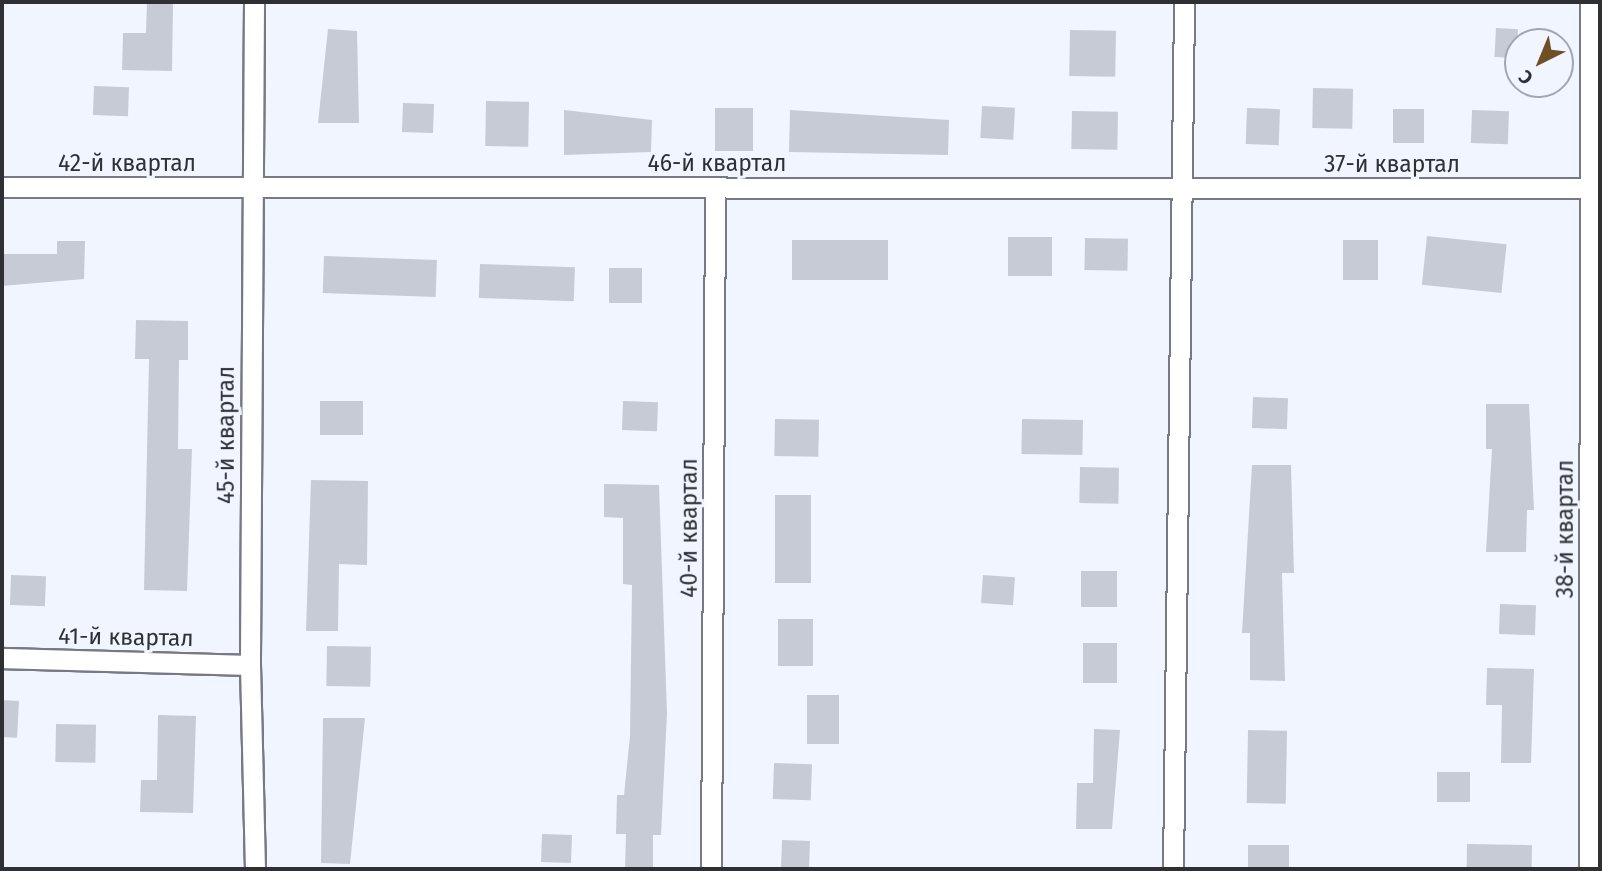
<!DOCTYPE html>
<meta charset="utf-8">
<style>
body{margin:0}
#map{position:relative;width:1602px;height:871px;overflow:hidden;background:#f0f5ff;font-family:"Fira Sans",sans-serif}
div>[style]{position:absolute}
.building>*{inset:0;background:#c7cbd5;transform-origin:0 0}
.roads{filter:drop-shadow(2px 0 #777a83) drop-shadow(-2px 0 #777a83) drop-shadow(0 2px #777a83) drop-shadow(0 -2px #777a83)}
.street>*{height:19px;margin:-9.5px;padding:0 9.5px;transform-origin:9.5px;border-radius:9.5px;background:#fff}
span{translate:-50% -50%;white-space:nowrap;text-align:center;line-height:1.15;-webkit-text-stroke:6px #f0f5ff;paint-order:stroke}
.street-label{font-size:23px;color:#2e3034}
.frame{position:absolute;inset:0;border:4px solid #2e3034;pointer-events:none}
.north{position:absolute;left:1504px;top:28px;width:70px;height:70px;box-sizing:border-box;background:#f0f5ff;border:2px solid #a2a6ae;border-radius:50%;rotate:223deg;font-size:19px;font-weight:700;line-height:28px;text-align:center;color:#2e3034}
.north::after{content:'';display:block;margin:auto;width:24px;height:32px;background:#6f4f25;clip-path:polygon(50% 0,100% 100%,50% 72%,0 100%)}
</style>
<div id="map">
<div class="building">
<i style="clip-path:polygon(147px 2px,173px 2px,172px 71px,122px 70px,123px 33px,146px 33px)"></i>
<i style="left:1496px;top:28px;width:22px;height:29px;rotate:3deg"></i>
<i style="clip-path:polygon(328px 29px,357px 31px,359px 123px,318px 123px)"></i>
<i style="left:1070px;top:30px;width:46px;height:46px;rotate:1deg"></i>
<i style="left:94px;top:86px;width:35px;height:29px;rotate:2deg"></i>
<i style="left:1313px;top:88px;width:40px;height:40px;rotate:1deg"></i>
<i style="left:486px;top:101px;width:43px;height:45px;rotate:1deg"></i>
<i style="left:403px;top:103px;width:31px;height:29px;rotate:2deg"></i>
<i style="left:982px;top:106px;width:33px;height:32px;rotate:3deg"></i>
<i style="left:715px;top:108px;width:38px;height:43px"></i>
<i style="left:1247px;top:108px;width:33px;height:36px;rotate:2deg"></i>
<i style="left:1393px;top:109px;width:31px;height:34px"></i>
<i style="clip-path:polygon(564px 110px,652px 120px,651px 152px,564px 155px)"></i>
<i style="clip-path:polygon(790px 110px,949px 120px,948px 155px,789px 152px)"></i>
<i style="left:1472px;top:110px;width:37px;height:33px;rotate:2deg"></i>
<i style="left:1072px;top:111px;width:46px;height:38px;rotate:1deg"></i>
<i style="left:1427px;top:236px;width:80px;height:49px;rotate:6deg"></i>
<i style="left:1008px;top:237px;width:44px;height:39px"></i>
<i style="left:1085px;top:238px;width:43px;height:32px;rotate:1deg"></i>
<i style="left:888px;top:240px;width:40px;height:96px;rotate:90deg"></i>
<i style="left:1343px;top:240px;width:35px;height:40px"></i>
<i style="clip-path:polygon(57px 241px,85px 241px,84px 279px,2px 286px,2px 254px,57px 254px)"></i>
<i style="left:324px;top:256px;width:113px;height:37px;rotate:2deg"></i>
<i style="left:480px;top:264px;width:95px;height:34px;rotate:2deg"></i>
<i style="left:609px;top:268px;width:33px;height:35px"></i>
<i style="clip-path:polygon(136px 320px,188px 321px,188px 360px,179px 360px,178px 449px,192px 449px,187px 591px,144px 590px,149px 359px,135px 359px)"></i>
<i style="left:1253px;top:397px;width:35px;height:31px;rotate:2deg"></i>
<i style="left:320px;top:401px;width:43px;height:34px"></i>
<i style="left:623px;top:401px;width:35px;height:29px;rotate:2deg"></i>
<i style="clip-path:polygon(1486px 404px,1529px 404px,1534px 510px,1527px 510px,1526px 552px,1486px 552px,1492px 449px,1486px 449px)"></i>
<i style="left:775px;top:419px;width:44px;height:37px;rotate:1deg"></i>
<i style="left:1022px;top:419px;width:61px;height:35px;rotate:1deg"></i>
<i style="clip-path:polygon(1252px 465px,1291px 465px,1294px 573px,1282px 573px,1285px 681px,1250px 680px,1250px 633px,1242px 633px)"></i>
<i style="left:1080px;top:467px;width:39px;height:36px;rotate:1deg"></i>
<i style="clip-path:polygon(311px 480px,368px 481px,367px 565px,339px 564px,338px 631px,306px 631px)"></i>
<i style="clip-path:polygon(604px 484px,659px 485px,667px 713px,661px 835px,653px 835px,653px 869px,625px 869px,626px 834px,616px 834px,617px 795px,624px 795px,630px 736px,632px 585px,623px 584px,623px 518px,604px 517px)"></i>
<i style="left:775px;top:495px;width:36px;height:88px"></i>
<i style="left:1081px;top:571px;width:36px;height:36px"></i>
<i style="left:11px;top:575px;width:35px;height:30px;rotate:2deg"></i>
<i style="left:983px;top:575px;width:32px;height:28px;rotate:4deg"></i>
<i style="left:1500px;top:604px;width:36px;height:30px;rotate:2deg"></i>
<i style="left:778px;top:619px;width:35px;height:47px"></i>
<i style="left:1083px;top:643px;width:34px;height:40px"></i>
<i style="left:327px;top:646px;width:44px;height:40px;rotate:1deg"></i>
<i style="clip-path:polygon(1487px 668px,1534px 669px,1531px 763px,1501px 763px,1502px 705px,1486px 705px)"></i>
<i style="left:807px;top:695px;width:32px;height:49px"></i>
<i style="left:2px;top:700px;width:17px;height:37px;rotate:3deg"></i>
<i style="clip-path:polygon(158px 715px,196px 716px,193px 813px,140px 812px,141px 780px,157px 780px)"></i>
<i style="clip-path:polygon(323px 718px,365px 718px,350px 864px,321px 863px)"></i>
<i style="left:56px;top:724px;width:40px;height:38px;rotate:1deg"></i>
<i style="clip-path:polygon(1094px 729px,1120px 730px,1112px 829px,1076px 829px,1077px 783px,1093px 783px)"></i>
<i style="left:1248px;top:730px;width:39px;height:73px;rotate:1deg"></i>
<i style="left:774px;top:763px;width:38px;height:36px;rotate:2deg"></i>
<i style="left:1437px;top:772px;width:33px;height:30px"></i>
<i style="left:542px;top:834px;width:30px;height:28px;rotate:2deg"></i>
<i style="left:782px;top:840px;width:28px;height:27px;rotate:2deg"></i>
<i style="left:1467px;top:844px;width:65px;height:25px;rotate:1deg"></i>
<i style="left:1248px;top:845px;width:41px;height:24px"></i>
</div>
<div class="roads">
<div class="street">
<i style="left:254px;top:2px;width:663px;rotate:90.35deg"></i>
<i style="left:250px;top:665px;width:204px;rotate:88.6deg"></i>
<i style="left:2px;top:187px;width:1598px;rotate:0.04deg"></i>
<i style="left:2px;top:658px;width:248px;rotate:1.6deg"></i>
<i style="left:711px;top:869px;width:681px;rotate:-89.66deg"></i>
<i style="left:1173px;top:869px;width:867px;rotate:-89.27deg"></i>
<i style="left:1589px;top:869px;width:867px;rotate:-89.93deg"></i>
</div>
</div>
<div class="street-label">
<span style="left:127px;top:163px">42-й квартал</span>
<span style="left:717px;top:163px">46-й квартал</span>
<span style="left:1392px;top:164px">37-й квартал</span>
<span style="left:226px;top:435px;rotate:-90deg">45-й квартал</span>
<span style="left:689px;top:528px;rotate:-90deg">40-й квартал</span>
<span style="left:1565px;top:529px;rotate:-90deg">38-й квартал</span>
<span style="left:126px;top:637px;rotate:1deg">41-й квартал</span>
</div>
<div class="frame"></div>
<div class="north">С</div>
</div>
